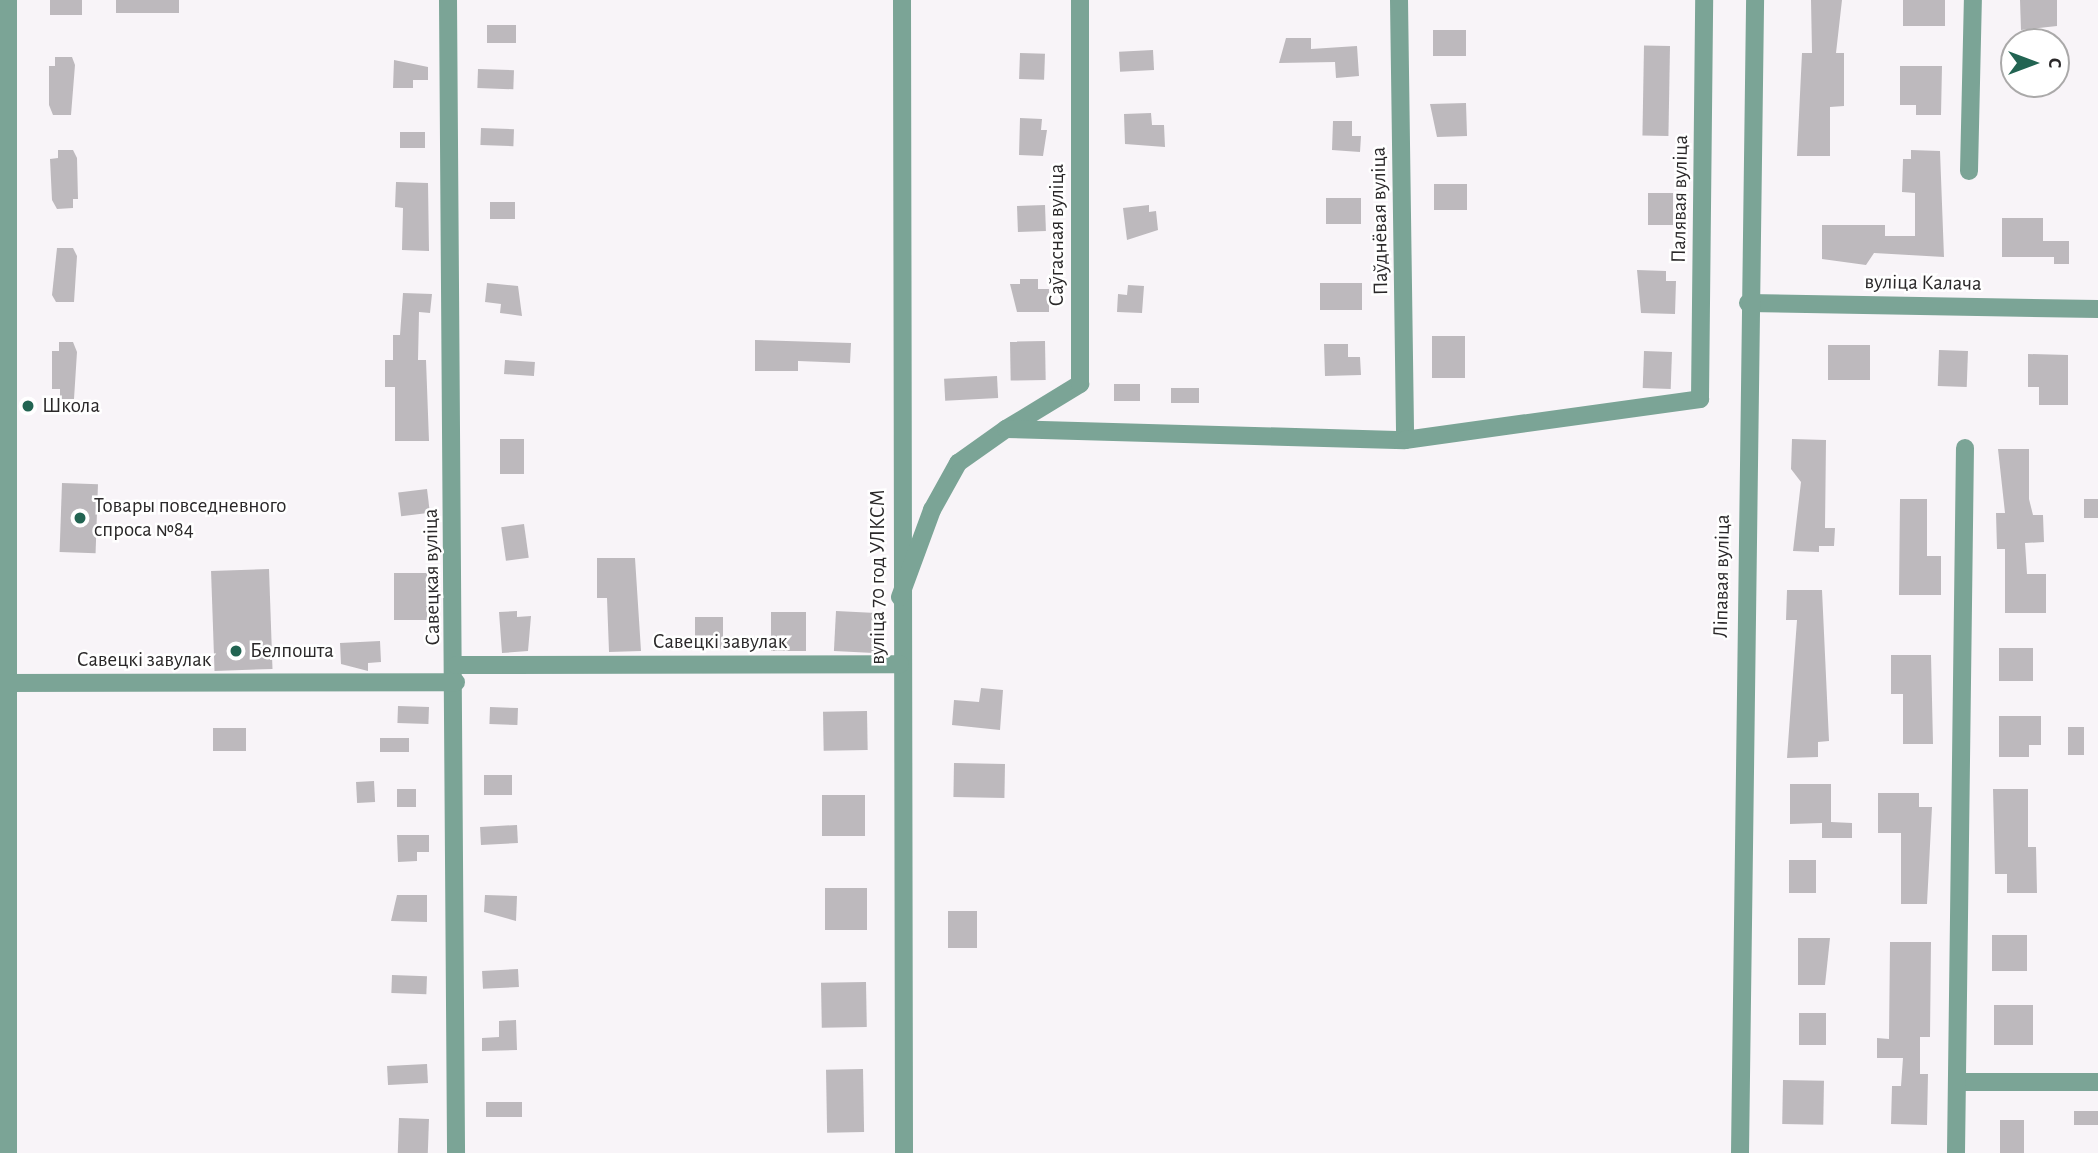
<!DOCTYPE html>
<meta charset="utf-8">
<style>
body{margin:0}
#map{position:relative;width:2098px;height:1153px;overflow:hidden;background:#f8f4f8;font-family:"Alegreya Sans",sans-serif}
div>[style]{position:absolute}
.building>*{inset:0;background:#bdb9bd;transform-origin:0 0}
.minor>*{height:18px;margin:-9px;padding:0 9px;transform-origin:9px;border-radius:9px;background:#7ba496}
.dots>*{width:19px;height:19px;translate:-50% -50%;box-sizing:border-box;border:4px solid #fff;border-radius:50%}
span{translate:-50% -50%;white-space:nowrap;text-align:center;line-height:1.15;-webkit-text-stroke:5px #fff;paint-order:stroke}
.street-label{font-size:21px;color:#2a2829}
.poi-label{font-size:21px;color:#2a2829}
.left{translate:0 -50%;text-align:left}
.north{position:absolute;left:2000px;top:28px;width:70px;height:70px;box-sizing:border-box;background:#fff;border:2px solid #aaa9a9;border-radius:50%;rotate:90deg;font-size:19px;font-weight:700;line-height:28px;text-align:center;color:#2a2829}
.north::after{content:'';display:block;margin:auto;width:24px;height:32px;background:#226452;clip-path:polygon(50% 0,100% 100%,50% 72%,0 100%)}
</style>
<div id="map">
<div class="building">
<i style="left:50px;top:0;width:32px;height:15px"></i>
<i style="left:116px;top:0;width:63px;height:13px"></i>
<i style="clip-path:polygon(1811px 0,1842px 0,1836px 53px,1844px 53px,1844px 106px,1830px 107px,1830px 156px,1797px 156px,1802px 53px,1812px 53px)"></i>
<i style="left:1903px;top:0;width:42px;height:26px"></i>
<i style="clip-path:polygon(2020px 0,2057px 0,2057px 26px,2021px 30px)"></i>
<i style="left:487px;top:25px;width:29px;height:18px"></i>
<i style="left:1433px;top:30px;width:33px;height:26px"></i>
<i style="clip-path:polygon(1286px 38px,1311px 38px,1311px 49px,1357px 46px,1359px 76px,1336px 78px,1335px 62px,1279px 63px)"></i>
<i style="left:1670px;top:46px;width:90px;height:26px;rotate:91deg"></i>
<i style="left:1153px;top:50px;width:20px;height:34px;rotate:87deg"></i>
<i style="left:1020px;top:53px;width:25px;height:26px;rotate:2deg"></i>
<i style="clip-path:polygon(55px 57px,72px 57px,75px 65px,71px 115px,53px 115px,49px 105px,49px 66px,55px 66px)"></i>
<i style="clip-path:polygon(394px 60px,428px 67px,428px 80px,413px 80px,413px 88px,393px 88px)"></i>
<i style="clip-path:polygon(1900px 66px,1942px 66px,1941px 115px,1916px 115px,1916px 105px,1900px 105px)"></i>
<i style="left:478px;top:69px;width:36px;height:19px;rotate:2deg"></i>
<i style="clip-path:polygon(1466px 103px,1467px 136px,1437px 137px,1430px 104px)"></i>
<i style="clip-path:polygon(1151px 113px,1152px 125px,1164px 125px,1165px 147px,1125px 144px,1124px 114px)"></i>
<i style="clip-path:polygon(1020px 118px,1042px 119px,1041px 130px,1047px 130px,1043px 156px,1019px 155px)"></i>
<i style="clip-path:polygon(1333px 121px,1352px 121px,1352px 136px,1361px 136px,1360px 152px,1332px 150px)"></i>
<i style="left:481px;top:128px;width:33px;height:17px;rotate:2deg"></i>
<i style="left:400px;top:132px;width:25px;height:16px"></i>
<i style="clip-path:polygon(58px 150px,73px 150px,77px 158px,78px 199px,73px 199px,73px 208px,57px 209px,52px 200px,50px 159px,58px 158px)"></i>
<i style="clip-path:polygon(1911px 150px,1940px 151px,1944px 257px,1874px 253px,1866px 265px,1822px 259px,1822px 225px,1885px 225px,1885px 236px,1915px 236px,1915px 193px,1902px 192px,1903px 159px,1911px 159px)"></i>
<i style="clip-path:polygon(396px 182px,428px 183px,429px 251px,402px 250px,403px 208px,395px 207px)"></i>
<i style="left:1434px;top:184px;width:33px;height:26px"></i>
<i style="left:1648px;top:193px;width:25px;height:32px"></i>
<i style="left:1326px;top:198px;width:35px;height:26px"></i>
<i style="left:490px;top:202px;width:25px;height:17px"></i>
<i style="left:1045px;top:205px;width:26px;height:28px;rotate:88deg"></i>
<i style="clip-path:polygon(1149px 205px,1149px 212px,1156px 211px,1158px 230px,1127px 240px,1123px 208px)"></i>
<i style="clip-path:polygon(2002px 218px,2043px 218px,2043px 241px,2069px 241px,2069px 264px,2054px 264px,2054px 257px,2002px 257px)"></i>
<i style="clip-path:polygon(57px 248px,73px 248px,77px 256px,74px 302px,56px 302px,52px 295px)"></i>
<i style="clip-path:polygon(1637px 270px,1666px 271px,1666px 281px,1676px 281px,1675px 314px,1641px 313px)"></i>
<i style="clip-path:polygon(1020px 279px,1038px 279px,1038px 289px,1049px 289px,1049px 312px,1017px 312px,1010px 284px,1020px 284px)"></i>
<i style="clip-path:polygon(487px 283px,518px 286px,522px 316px,500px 313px,501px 304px,485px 302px)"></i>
<i style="left:1320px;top:283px;width:42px;height:27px"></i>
<i style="clip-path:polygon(1128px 285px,1144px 286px,1142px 313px,1117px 312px,1118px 294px,1127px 295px)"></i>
<i style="clip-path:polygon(403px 293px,432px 294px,430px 313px,419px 312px,418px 360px,426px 360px,429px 441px,395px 441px,395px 387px,385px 387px,385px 360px,393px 360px,393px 335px,400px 335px)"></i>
<i style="left:1432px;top:336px;width:33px;height:42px"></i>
<i style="clip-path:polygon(755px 340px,851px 343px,850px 363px,798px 361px,798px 371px,755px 371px)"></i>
<i style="left:1045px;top:341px;width:39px;height:35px;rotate:89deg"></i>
<i style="clip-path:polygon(59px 342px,73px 342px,77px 352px,74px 399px,60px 399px,60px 389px,52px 389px,52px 351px,59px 351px)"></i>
<i style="clip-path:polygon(1324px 344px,1348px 344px,1348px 357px,1360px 357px,1361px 375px,1325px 376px)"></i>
<i style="left:1828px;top:345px;width:42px;height:35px"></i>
<i style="left:1939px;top:350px;width:29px;height:36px;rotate:2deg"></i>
<i style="left:1644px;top:351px;width:28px;height:37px;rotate:2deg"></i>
<i style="clip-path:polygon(2028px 354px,2068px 355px,2068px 405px,2039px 405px,2039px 387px,2028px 387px)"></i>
<i style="left:505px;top:360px;width:30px;height:14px;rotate:4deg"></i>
<i style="left:997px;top:376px;width:22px;height:53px;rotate:87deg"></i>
<i style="left:1114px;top:384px;width:26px;height:17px"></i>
<i style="left:1199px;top:388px;width:15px;height:28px;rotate:90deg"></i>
<i style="left:500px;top:439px;width:24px;height:35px"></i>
<i style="clip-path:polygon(1792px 439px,1826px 440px,1825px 528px,1835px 528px,1834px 546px,1819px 546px,1819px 552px,1793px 551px,1801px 482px,1791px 469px)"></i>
<i style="clip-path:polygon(1998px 449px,2029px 449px,2029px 499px,2033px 515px,2043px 515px,2044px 542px,2025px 543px,2027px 574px,2046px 574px,2046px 613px,2005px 613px,2005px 549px,1997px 549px,1996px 513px,2005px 513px)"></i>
<i style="left:62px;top:483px;width:36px;height:69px;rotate:2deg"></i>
<i style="left:427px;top:489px;width:24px;height:29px;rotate:83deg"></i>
<i style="clip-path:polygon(1900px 499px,1927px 499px,1927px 556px,1941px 556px,1941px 595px,1899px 595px)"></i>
<i style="left:2084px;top:499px;width:14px;height:19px"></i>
<i style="left:524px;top:524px;width:34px;height:23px;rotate:82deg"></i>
<i style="clip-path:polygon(597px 558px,635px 558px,641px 651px,609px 652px,607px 598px,597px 598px)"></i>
<i style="left:269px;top:569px;width:100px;height:58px;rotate:88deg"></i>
<i style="left:394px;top:573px;width:33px;height:47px"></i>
<i style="clip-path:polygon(1787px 590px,1822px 590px,1829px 741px,1818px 742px,1818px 757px,1787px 758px,1797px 620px,1786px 620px)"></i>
<i style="clip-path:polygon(517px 611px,517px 617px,531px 616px,528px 651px,502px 653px,499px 612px)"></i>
<i style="left:836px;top:611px;width:45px;height:40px;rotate:3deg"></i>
<i style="left:771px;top:612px;width:35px;height:39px"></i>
<i style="left:695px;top:617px;width:28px;height:32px"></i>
<i style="clip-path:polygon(380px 641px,381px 662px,368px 663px,368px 671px,341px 664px,340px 643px)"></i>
<i style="left:1999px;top:648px;width:34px;height:33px"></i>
<i style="clip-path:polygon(1891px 655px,1931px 655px,1933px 744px,1903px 744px,1903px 694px,1891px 694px)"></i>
<i style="clip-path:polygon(981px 688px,1003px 690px,1000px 730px,952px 725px,954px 700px,979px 702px)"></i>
<i style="left:398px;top:706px;width:31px;height:17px;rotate:2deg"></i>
<i style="left:490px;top:707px;width:28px;height:17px;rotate:2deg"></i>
<i style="left:867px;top:711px;width:39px;height:44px;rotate:89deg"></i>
<i style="clip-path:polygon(1999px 716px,2041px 716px,2041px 745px,2029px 745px,2029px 757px,1999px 757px)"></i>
<i style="left:2068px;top:727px;width:16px;height:28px"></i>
<i style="left:213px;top:728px;width:33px;height:23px"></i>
<i style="left:380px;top:738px;width:29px;height:14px"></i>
<i style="left:954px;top:763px;width:51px;height:34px;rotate:1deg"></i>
<i style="left:484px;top:775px;width:28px;height:20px"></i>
<i style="left:374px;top:781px;width:21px;height:18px;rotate:87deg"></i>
<i style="clip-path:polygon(1790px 784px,1831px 784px,1831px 822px,1852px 823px,1852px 838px,1822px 838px,1822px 823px,1790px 824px)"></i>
<i style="left:397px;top:789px;width:19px;height:18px"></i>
<i style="clip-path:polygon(1993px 789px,2028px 789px,2028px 847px,2036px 847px,2037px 893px,2007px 893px,2007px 874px,1995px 874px)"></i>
<i style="clip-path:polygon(1878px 793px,1919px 793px,1919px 807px,1932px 807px,1927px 904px,1901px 904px,1901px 833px,1878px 833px)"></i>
<i style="left:822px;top:795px;width:43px;height:41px"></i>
<i style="left:517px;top:825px;width:18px;height:37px;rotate:87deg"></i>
<i style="clip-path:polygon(397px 835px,429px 835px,429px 852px,417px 852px,417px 861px,398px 862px)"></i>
<i style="left:1789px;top:860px;width:27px;height:33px"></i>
<i style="left:825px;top:888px;width:42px;height:42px"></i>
<i style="clip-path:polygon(397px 895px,427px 895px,427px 922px,391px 921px)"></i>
<i style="clip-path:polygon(485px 895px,517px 896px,516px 921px,484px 912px)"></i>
<i style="left:948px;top:911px;width:29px;height:37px"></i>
<i style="left:1992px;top:935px;width:35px;height:36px"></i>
<i style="clip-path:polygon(1798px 938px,1830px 938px,1825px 985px,1798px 985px)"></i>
<i style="clip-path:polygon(1890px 942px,1931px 942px,1930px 1037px,1920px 1037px,1920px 1074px,1928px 1074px,1927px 1125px,1891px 1124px,1892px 1086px,1901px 1086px,1903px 1058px,1877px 1058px,1877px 1038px,1889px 1039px)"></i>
<i style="left:518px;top:969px;width:18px;height:36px;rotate:87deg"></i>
<i style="left:392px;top:975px;width:35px;height:18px;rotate:2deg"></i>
<i style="left:866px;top:982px;width:45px;height:45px;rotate:89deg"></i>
<i style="left:1994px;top:1005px;width:39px;height:40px"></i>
<i style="left:1799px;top:1013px;width:27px;height:32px"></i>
<i style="clip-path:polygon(516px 1020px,517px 1050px,482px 1051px,482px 1038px,499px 1037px,499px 1021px)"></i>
<i style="left:427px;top:1064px;width:19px;height:40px;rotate:87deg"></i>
<i style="left:863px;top:1069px;width:63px;height:37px;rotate:89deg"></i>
<i style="left:1783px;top:1080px;width:41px;height:44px;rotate:1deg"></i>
<i style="left:522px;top:1102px;width:15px;height:36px;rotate:90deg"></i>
<i style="left:2074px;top:1111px;width:24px;height:14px"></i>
<i style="left:399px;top:1118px;width:30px;height:35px;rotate:2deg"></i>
<i style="left:2000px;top:1120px;width:24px;height:33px"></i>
</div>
<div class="minor">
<i style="left:8px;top:0;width:1153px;rotate:90deg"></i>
<i style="left:448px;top:0;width:1153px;rotate:89.6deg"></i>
<i style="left:902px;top:0;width:1153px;rotate:89.9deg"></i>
<i style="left:1399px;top:0;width:440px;rotate:89.2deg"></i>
<i style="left:1969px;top:171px;width:171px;rotate:-88.7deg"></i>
<i style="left:1748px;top:303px;width:350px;rotate:1deg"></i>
<i style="left:1006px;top:429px;width:87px;rotate:-31.3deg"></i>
<i style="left:1080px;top:384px;width:384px;rotate:-90deg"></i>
<i style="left:900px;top:597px;width:93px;rotate:-69.8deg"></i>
<i style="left:932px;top:510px;width:54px;rotate:-61deg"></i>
<i style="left:958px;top:463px;width:59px;rotate:-35.3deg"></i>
<i style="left:1006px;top:429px;width:399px;rotate:1.6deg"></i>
<i style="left:1405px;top:440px;width:298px;rotate:-7.9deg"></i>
<i style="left:1700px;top:399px;width:399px;rotate:-89.4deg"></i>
<i style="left:456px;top:665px;width:444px;rotate:-0.1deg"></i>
<i style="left:0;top:683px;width:456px;rotate:-0.1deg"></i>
<i style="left:1957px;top:1082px;width:141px"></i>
<i style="left:1740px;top:1153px;width:1153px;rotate:-89.25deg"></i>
<i style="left:1956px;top:1153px;width:705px;rotate:-89.27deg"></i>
</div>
<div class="dots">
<i style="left:28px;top:406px;background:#226452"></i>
<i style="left:80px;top:518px;background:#226452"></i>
<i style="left:236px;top:651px;background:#226452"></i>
</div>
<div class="street-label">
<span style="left:1680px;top:199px;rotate:-89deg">Палявая вуліца</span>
<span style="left:1380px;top:221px;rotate:-91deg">Паўднёвая вуліца</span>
<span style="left:1057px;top:235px;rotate:-90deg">Саўгасная вуліца</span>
<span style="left:1923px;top:283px;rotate:1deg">вуліца Калача</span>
<span style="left:1722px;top:576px;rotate:-89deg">Ліпавая вуліца</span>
<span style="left:432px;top:577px;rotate:-91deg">Савецкая вуліца</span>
<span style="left:878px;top:577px;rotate:-90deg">вуліца 70 год УЛКСМ</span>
<span style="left:720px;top:642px">Савецкі завулак</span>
<span style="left:144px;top:660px">Савецкі завулак</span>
</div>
<div class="poi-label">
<span class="left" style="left:42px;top:406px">Школа</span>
<span class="left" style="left:94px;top:518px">Товары повседневного<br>спроса №84</span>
<span class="left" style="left:250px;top:651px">Белпошта</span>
</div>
<div class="north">С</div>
</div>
